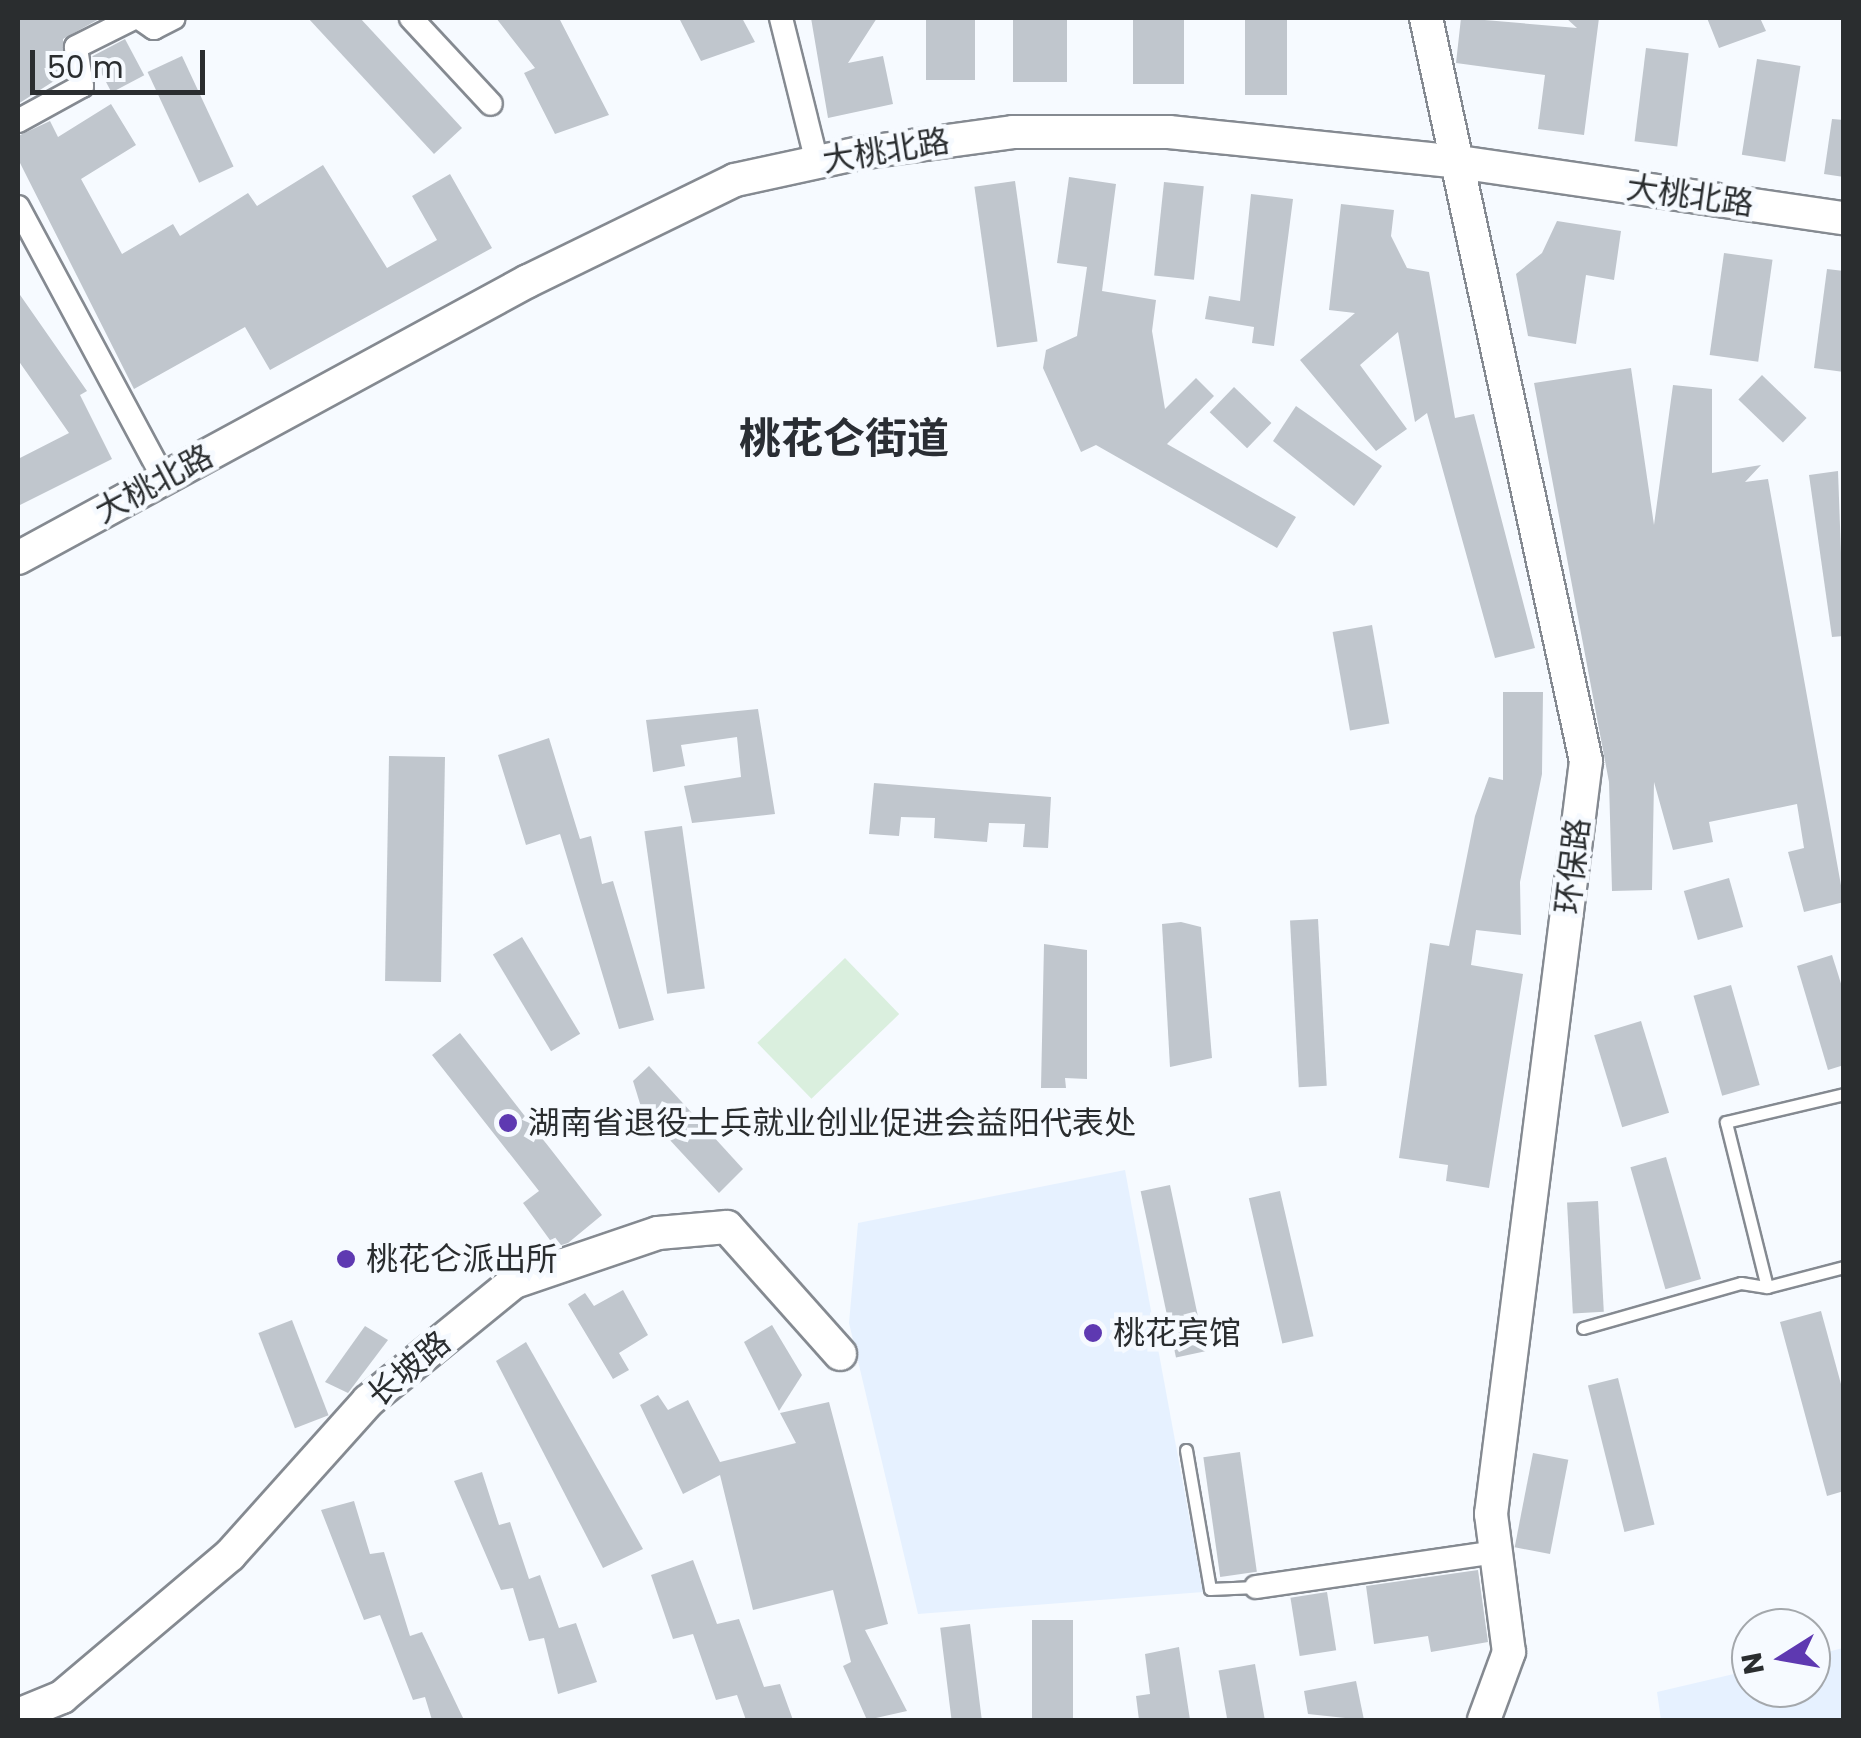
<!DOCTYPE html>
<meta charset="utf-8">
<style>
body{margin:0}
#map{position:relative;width:1861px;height:1738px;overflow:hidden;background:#f6faff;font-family:Poppins,"Noto Sans SC",sans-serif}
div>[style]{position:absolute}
.built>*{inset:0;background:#e6f1ff}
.green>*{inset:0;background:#daefde;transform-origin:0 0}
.building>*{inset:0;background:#c0c6cd;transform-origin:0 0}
.roads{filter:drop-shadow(2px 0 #858a91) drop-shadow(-2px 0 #858a91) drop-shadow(0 2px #858a91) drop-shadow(0 -2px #858a91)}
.lane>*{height:11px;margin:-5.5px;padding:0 5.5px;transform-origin:5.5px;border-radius:5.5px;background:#fff}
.street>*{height:22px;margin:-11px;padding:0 11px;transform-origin:11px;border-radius:11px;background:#fff}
.secondary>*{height:32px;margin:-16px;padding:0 16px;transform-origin:16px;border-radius:16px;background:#fff}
.dots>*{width:28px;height:28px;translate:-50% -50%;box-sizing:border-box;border:5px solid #f6faff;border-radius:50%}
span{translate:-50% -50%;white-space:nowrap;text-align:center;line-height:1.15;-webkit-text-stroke:9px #f6faff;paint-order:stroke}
.street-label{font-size:32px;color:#2a2d2f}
.poi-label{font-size:32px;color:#2a2d2f}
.left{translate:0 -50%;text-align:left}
.district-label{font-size:42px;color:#2a2e34;font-weight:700}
.frame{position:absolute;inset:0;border:20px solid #2a2d2f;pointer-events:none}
.north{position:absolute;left:1731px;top:1608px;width:100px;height:100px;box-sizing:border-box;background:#f6faff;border:2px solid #a4a8ac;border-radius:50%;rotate:259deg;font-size:28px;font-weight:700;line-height:40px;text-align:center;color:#2a2d2f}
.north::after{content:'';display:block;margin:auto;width:35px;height:45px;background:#5e39b1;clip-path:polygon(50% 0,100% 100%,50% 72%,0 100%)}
.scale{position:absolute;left:30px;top:50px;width:175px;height:45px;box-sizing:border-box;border:5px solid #2a2d2f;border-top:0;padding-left:12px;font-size:30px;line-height:35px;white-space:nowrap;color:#2a2d2f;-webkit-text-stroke:8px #f6faff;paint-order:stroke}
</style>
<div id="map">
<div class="built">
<i style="clip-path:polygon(1125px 1170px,1203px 1592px,918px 1614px,849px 1323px,858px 1223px)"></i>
<i style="clip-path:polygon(1843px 1648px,1843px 1720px,1661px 1720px,1657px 1692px,1751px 1670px,1751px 1688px,1811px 1688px,1811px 1656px)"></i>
</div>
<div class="green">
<i style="left:845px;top:958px;width:78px;height:122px;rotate:46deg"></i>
</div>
<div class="building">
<i style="clip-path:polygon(18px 18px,101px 18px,63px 39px,65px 74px,18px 104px)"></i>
<i style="clip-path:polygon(308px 18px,360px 18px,462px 128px,434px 154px)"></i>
<i style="clip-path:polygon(496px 18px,559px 18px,609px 115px,555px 134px,524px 73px,535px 68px)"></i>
<i style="clip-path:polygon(679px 18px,742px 18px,755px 42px,701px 61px)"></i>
<i style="clip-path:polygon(811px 18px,877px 18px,848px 63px,883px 56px,893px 104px,828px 118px)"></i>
<i style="left:926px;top:18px;width:49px;height:62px"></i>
<i style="left:1013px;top:18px;width:54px;height:64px"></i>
<i style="left:1133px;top:18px;width:51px;height:66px"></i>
<i style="left:1245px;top:18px;width:42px;height:77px"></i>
<i style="clip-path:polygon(1461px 18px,1577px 28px,1566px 18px,1599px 18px,1584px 135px,1538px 129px,1545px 75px,1456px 63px)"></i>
<i style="clip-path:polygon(1707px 18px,1760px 18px,1766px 31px,1719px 48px)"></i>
<i style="left:125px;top:39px;width:41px;height:37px;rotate:62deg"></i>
<i style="left:1646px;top:48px;width:43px;height:94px;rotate:7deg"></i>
<i style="left:182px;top:56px;width:122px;height:38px;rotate:65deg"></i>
<i style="left:1757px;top:59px;width:44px;height:97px;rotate:9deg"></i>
<i style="clip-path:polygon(111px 104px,136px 145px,81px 179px,122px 254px,173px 224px,180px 236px,248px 193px,257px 206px,323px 165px,387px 268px,437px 240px,412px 196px,450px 174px,492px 248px,270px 370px,245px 327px,134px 389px,18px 159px,18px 136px,50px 121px,58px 137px)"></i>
<i style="clip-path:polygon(1832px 119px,1844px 120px,1844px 177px,1824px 174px)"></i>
<i style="clip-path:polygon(1069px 177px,1116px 184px,1102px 291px,1156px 300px,1152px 331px,1165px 409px,1196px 378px,1214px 396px,1167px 444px,1296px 517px,1277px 548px,1096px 445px,1081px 452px,1043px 368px,1046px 350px,1077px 336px,1087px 267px,1057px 263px)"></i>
<i style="left:1015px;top:181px;width:162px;height:41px;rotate:82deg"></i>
<i style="left:1164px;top:182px;width:40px;height:94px;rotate:6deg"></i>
<i style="clip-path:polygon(1251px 194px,1293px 199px,1274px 346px,1252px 343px,1254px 327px,1205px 319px,1209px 296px,1240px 301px)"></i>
<i style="clip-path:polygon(1341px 204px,1394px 210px,1391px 236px,1407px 268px,1429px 272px,1455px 418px,1474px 414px,1535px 648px,1495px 658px,1427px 413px,1415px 422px,1398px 332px,1360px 365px,1407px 429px,1376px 451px,1300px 360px,1355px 313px,1329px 310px)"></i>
<i style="clip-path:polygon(1557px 221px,1621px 231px,1614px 280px,1586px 275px,1576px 344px,1528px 336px,1516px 274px,1542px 253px)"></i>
<i style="left:1724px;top:253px;width:49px;height:103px;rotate:8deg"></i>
<i style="clip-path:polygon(1827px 269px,1844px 271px,1844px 372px,1814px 368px)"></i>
<i style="clip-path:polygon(18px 292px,87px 391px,80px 395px,112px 459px,18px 506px,18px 459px,69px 433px,18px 360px)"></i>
<i style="clip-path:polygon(1631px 368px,1654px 525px,1673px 385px,1712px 389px,1712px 473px,1761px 465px,1745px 482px,1768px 479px,1844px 902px,1804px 912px,1788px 852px,1804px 848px,1797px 804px,1709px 822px,1713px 842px,1673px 850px,1654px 782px,1652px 890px,1612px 891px,1609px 782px,1534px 383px)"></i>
<i style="left:1762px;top:375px;width:62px;height:34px;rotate:44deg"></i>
<i style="left:1234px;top:387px;width:52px;height:35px;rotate:44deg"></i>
<i style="clip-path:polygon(1296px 406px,1382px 466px,1354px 506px,1273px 441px)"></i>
<i style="clip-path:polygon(1838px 471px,1844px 636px,1832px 637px,1809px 475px)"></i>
<i style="left:1372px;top:625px;width:100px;height:40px;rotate:80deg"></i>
<i style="clip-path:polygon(1503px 692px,1543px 692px,1542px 774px,1520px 882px,1521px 935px,1476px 930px,1471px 965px,1523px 974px,1489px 1188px,1446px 1181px,1448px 1165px,1399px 1158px,1430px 943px,1449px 946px,1475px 816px,1489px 777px,1503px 780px)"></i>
<i style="clip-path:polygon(758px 709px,775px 814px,692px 823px,684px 786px,741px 777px,737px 737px,681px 745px,685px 766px,653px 772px,646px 720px)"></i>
<i style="clip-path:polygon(549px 738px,580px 839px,591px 836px,602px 884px,613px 881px,654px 1020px,619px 1029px,560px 834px,526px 845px,498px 755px)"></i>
<i style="left:389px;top:756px;width:56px;height:225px;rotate:1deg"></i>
<i style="clip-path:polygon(874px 783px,1051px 797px,1048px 848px,1023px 847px,1025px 824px,989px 823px,987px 842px,934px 838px,935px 818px,901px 817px,899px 836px,869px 834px)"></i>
<i style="left:682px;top:826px;width:164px;height:38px;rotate:82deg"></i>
<i style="left:1729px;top:878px;width:51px;height:47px;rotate:74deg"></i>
<i style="left:1318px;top:919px;width:167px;height:28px;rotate:87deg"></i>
<i style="clip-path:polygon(1181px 922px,1201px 927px,1212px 1058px,1170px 1067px,1162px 924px)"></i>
<i style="left:522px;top:937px;width:113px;height:34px;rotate:59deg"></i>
<i style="clip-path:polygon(1044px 944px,1087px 950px,1087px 1079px,1065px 1078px,1066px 1088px,1041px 1088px)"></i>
<i style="clip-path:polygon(1832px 955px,1844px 993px,1844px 1065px,1828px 1070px,1797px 966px)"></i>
<i style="left:1731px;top:985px;width:104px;height:39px;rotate:74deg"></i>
<i style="left:1641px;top:1021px;width:96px;height:49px;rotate:73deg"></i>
<i style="clip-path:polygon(460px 1033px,602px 1215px,568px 1243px,555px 1247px,523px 1203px,539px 1191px,432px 1055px)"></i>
<i style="clip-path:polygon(649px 1066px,743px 1169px,719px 1193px,642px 1110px,633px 1081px)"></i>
<i style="left:1666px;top:1157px;width:127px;height:37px;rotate:74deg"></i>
<i style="left:1170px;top:1185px;width:170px;height:30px;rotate:78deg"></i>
<i style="left:1280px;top:1191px;width:149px;height:32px;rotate:77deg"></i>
<i style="left:1598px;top:1201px;width:111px;height:31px;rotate:87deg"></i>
<i style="clip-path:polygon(623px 1290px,648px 1335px,619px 1353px,629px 1370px,613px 1379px,568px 1304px,585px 1293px,594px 1306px)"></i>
<i style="clip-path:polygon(1821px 1311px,1844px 1395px,1844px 1491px,1827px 1496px,1780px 1322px)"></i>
<i style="left:292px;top:1320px;width:102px;height:36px;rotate:69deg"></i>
<i style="clip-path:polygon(772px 1325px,802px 1375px,779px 1411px,744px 1342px)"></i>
<i style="clip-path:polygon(365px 1326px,388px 1340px,348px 1393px,325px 1382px)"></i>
<i style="clip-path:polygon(526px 1342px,643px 1549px,603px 1568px,496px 1361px)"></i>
<i style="left:1618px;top:1378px;width:151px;height:31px;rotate:76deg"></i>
<i style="clip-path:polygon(658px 1395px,668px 1410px,688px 1400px,720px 1462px,796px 1443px,780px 1413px,829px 1402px,888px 1624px,865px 1630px,907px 1711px,867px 1720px,843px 1666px,851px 1662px,833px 1590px,753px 1610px,720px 1475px,683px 1494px,640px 1405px)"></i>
<i style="left:1240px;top:1452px;width:121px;height:37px;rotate:82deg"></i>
<i style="left:1533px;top:1453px;width:36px;height:96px;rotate:11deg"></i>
<i style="clip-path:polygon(482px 1472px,499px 1525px,510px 1522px,529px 1579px,540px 1575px,559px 1628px,576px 1623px,597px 1682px,558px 1694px,544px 1638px,529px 1641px,513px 1588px,501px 1590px,454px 1481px)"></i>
<i style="clip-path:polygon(354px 1501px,370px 1554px,384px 1552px,410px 1636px,422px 1632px,464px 1720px,432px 1720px,425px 1697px,413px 1700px,380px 1615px,364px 1620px,321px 1510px)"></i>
<i style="clip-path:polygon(693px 1560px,717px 1624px,739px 1619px,764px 1687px,780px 1684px,793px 1720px,746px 1720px,737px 1695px,716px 1700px,693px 1634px,673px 1639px,651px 1575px)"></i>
<i style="clip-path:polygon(1478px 1570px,1488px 1642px,1431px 1652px,1428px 1636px,1374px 1644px,1366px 1586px)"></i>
<i style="left:1327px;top:1592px;width:59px;height:37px;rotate:81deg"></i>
<i style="left:1032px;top:1620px;width:41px;height:100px"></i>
<i style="left:970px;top:1624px;width:97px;height:30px;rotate:83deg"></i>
<i style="clip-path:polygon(1179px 1647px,1190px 1720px,1139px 1720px,1136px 1696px,1150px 1694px,1145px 1654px)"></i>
<i style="left:1255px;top:1664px;width:57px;height:37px;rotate:80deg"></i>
<i style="clip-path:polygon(1356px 1681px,1364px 1720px,1308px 1714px,1304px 1691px)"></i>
</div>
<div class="roads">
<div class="lane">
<i style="left:1767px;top:1287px;width:170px;rotate:-104deg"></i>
<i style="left:1726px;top:1122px;width:121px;rotate:-13.3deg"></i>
<i style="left:1583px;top:1328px;width:164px;rotate:-15.9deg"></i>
<i style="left:1741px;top:1283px;width:26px;rotate:9deg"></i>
<i style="left:1767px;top:1287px;width:80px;rotate:-14.6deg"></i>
<i style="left:1186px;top:1450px;width:141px;rotate:80.2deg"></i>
<i style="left:1210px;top:1589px;width:46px;rotate:-2.5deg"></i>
</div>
<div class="street">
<i style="left:139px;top:18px;width:18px;rotate:34deg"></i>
<i style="left:154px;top:28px;width:22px;rotate:-27deg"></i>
<i style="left:411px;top:18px;width:117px;rotate:47.1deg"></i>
<i style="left:781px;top:18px;width:148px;rotate:76deg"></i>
<i style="left:18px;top:121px;width:73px;rotate:-28.7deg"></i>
<i style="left:82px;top:86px;width:39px;rotate:-99deg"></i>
<i style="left:76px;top:47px;width:65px;rotate:-26.6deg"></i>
<i style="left:18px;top:207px;width:309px;rotate:61.8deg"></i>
<i style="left:1256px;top:1587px;width:243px;rotate:-8.3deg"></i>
</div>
<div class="secondary">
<i style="left:1426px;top:18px;width:760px;rotate:77.85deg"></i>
<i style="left:1586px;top:761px;width:759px;rotate:97.19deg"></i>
<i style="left:1491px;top:1514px;width:139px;rotate:82.6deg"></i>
<i style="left:1509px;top:1652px;width:72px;rotate:110.2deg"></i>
<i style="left:18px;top:558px;width:580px;rotate:-28.51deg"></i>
<i style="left:528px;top:281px;width:230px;rotate:-26deg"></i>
<i style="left:735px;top:180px;width:128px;rotate:-12.2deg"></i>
<i style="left:860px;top:153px;width:154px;rotate:-7.8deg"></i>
<i style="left:1013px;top:132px;width:156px"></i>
<i style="left:1169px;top:132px;width:291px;rotate:5.9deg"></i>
<i style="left:1458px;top:162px;width:390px;rotate:8.3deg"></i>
<i style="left:18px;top:1715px;width:48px;rotate:-22.2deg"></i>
<i style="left:62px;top:1697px;width:220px;rotate:-40.2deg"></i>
<i style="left:230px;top:1555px;width:207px;rotate:-48.1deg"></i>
<i style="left:368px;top:1401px;width:188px;rotate:-39.2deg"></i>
<i style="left:514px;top:1282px;width:152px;rotate:-18.8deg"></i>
<i style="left:658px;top:1233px;width:69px;rotate:-5deg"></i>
<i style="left:727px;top:1227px;width:170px;rotate:48.3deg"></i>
</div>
</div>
<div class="dots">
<i style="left:508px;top:1123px;background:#5e39b1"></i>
<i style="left:346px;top:1259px;background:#5e39b1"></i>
<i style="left:1093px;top:1333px;background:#5e39b1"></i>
</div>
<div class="street-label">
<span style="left:886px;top:151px;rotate:-9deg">大桃北路</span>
<span style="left:1690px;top:196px;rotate:8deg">大桃北路</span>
<span style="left:154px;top:484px;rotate:-28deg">大桃北路</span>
<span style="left:1573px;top:866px;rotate:-83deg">环保路</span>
<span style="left:409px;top:1369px;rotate:-40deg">长坡路</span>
</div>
<div class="poi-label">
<span class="left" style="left:528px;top:1123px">湖南省退役士兵就业创业促进会益阳代表处</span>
<span class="left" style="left:366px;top:1259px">桃花仑派出所</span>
<span class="left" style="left:1113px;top:1333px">桃花宾馆</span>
</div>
<div class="district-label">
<span style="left:844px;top:439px">桃花仑街道</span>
</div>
<div class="frame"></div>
<div class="north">N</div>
<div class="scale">50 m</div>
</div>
